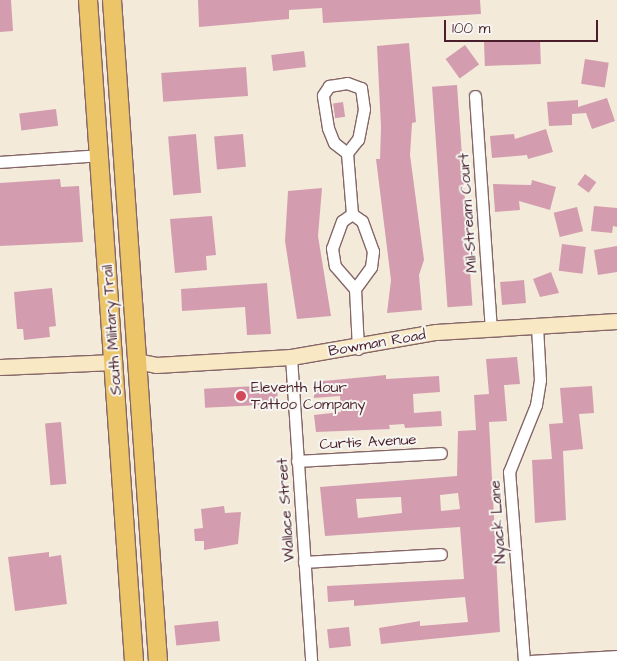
<!DOCTYPE html>
<style>
body{margin:0}
#map{position:relative;width:617px;height:661px;overflow:hidden;background:#f3eada;font-family:"Architects Daughter",sans-serif}
div>[style]{position:absolute}
.building>*{inset:0;background:#d49daf;transform-origin:0 0}
.roads{filter:drop-shadow(1px 0 #856668) drop-shadow(-1px 0 #856668) drop-shadow(0 1px #856668) drop-shadow(0 -1px #856668)}
.street>*{height:11px;margin:-5.5px;padding:0 5.5px;transform-origin:5.5px;border-radius:5.5px;background:#fff}
.secondary>*{height:15px;margin:-7.5px;padding:0 7.5px;transform-origin:7.5px;border-radius:7.5px;background:#f8e8c3}
.primary>*{height:18px;margin:-9px;padding:0 9px;transform-origin:9px;border-radius:9px;background:#edc569}
.dots>*{width:14px;height:14px;translate:-50% -50%;box-sizing:border-box;border:2px solid #f6f6f2;border-radius:50%}
span{translate:-50% -50%;white-space:nowrap;text-align:center;line-height:1.15;-webkit-text-stroke:4px #f6f6f2;paint-order:stroke}
.street-label{font-size:15px;color:#4a1f2b}
.poi-label{font-size:15px;color:#4a1f2b}
.left{translate:0 -50%;text-align:left}
.scale{position:absolute;left:444px;top:20px;width:154px;height:22px;box-sizing:border-box;border:2px solid #4a1f2b;border-top:0;padding-left:6px;font-size:15px;line-height:18px;white-space:nowrap;color:#4a1f2b;-webkit-text-stroke:4px #f6f6f2;paint-order:stroke}
</style>
<div id="map">
<div class="building">
<i style="clip-path:polygon(0 0,11px 0,13px 31px,0 32px)"></i>
<i style="clip-path:polygon(198px 0,480px 0,481px 14px,323px 23px,322px 8px,289px 10px,289px 19px,199px 27px)"></i>
<i style="left:540px;top:40px;width:24px;height:56px;rotate:88deg"></i>
<i style="clip-path:polygon(409px 43px,416px 122px,412px 123px,410px 155px,424px 260px,419px 275px,422px 310px,387px 313px,391px 280px,376px 159px,380px 159px,381px 127px,377px 46px)"></i>
<i style="left:465px;top:45px;width:24px;height:24px;rotate:54deg"></i>
<i style="left:304px;top:51px;width:16px;height:33px;rotate:83deg"></i>
<i style="left:585px;top:59px;width:24px;height:25px;rotate:9deg"></i>
<i style="left:246px;top:67px;width:29px;height:85px;rotate:86deg"></i>
<i style="left:457px;top:85px;width:221px;height:25px;rotate:86deg"></i>
<i style="clip-path:polygon(607px 98px,615px 121px,592px 129px,586px 113px,572px 114px,572px 125px,549px 126px,547px 102px,578px 100px,578px 107px)"></i>
<i style="left:343px;top:102px;width:15px;height:10px;rotate:82deg"></i>
<i style="left:56px;top:109px;width:17px;height:37px;rotate:83deg"></i>
<i style="clip-path:polygon(546px 129px,553px 152px,528px 159px,527px 155px,492px 158px,490px 136px,514px 134px,515px 139px)"></i>
<i style="left:196px;top:134px;width:59px;height:28px;rotate:85deg"></i>
<i style="left:243px;top:134px;width:33px;height:29px;rotate:85deg"></i>
<i style="left:585px;top:174px;width:14px;height:13px;rotate:36deg"></i>
<i style="clip-path:polygon(60px 179px,61px 187px,79px 186px,83px 242px,0 246px,0 183px)"></i>
<i style="clip-path:polygon(532px 180px,556px 187px,550px 210px,519px 201px,520px 210px,495px 212px,493px 184px,531px 185px)"></i>
<i style="clip-path:polygon(322px 188px,318px 236px,331px 316px,297px 319px,285px 241px,288px 191px)"></i>
<i style="clip-path:polygon(594px 206px,617px 208px,617px 227px,613px 226px,612px 233px,591px 231px)"></i>
<i style="left:577px;top:207px;width:25px;height:24px;rotate:76deg"></i>
<i style="clip-path:polygon(212px 216px,216px 255px,206px 256px,207px 270px,175px 273px,170px 219px)"></i>
<i style="left:562px;top:244px;width:24px;height:27px;rotate:7deg"></i>
<i style="clip-path:polygon(617px 246px,617px 272px,598px 275px,594px 250px)"></i>
<i style="clip-path:polygon(551px 272px,559px 293px,540px 297px,533px 279px)"></i>
<i style="left:524px;top:280px;width:23px;height:24px;rotate:85deg"></i>
<i style="clip-path:polygon(267px 283px,271px 334px,247px 335px,245px 307px,182px 311px,181px 289px)"></i>
<i style="clip-path:polygon(52px 288px,56px 326px,49px 327px,50px 337px,24px 340px,23px 329px,17px 329px,14px 292px)"></i>
<i style="clip-path:polygon(evenodd,517px 357px,520px 384px,504px 385px,507px 421px,489px 422px,500px 632px,381px 644px,379px 628px,420px 621px,420px 626px,468px 622px,465px 597px,354px 606px,354px 600px,328px 602px,327px 586px,464px 579px,460px 527px,325px 536px,320px 487px,457px 476px,458px 431px,476px 430px,474px 395px,489px 394px,486px 359px,517px 357px,458px 493px,460px 509px,441px 511px,440px 495px,458px 493px,517px 357px,401px 497px,402px 513px,358px 518px,356px 499px,401px 497px)"></i>
<i style="clip-path:polygon(386px 375px,386px 379px,439px 376px,440px 392px,413px 394px,414px 413px,441px 411px,442px 426px,405px 428px,404px 424px,389px 425px,390px 429px,316px 432px,314px 415px,341px 412px,340px 396px,314px 398px,313px 382px)"></i>
<i style="left:277px;top:385px;width:19px;height:73px;rotate:87deg"></i>
<i style="clip-path:polygon(592px 386px,594px 413px,579px 414px,583px 449px,563px 451px,566px 520px,535px 523px,532px 460px,552px 459px,549px 424px,563px 423px,560px 388px)"></i>
<i style="left:61px;top:422px;width:62px;height:16px;rotate:85deg"></i>
<i style="clip-path:polygon(224px 506px,225px 513px,241px 512px,238px 544px,204px 550px,204px 541px,195px 541px,194px 529px,203px 528px,201px 509px)"></i>
<i style="clip-path:polygon(49px 552px,49px 557px,61px 555px,67px 604px,15px 611px,8px 557px)"></i>
<i style="left:218px;top:621px;width:20px;height:44px;rotate:84deg"></i>
<i style="left:349px;top:627px;width:19px;height:22px;rotate:84deg"></i>
</div>
<div class="roads">
<div class="street">
<i style="left:475px;top:96px;width:233px;rotate:86.1deg"></i>
<i style="left:347px;top:153px;width:16px;rotate:-142deg"></i>
<i style="left:334px;top:143px;width:16px;rotate:-112deg"></i>
<i style="left:328px;top:128px;width:33px;rotate:-99deg"></i>
<i style="left:323px;top:95px;width:11px;rotate:-56deg"></i>
<i style="left:329px;top:86px;width:18px;rotate:-9deg"></i>
<i style="left:347px;top:83px;width:15px;rotate:20deg"></i>
<i style="left:361px;top:88px;width:21px;rotate:82deg"></i>
<i style="left:364px;top:109px;width:31px;rotate:101deg"></i>
<i style="left:358px;top:139px;width:18px;rotate:128deg"></i>
<i style="left:347px;top:153px;width:61px;rotate:85.3deg"></i>
<i style="left:0;top:162px;width:100px;rotate:-4deg"></i>
<i style="left:352px;top:214px;width:12px;rotate:35deg"></i>
<i style="left:362px;top:221px;width:32px;rotate:70deg"></i>
<i style="left:373px;top:251px;width:16px;rotate:97deg"></i>
<i style="left:371px;top:267px;width:27px;rotate:126deg"></i>
<i style="left:355px;top:289px;width:60px;rotate:87.1deg"></i>
<i style="left:352px;top:214px;width:12px;rotate:145deg"></i>
<i style="left:342px;top:221px;width:29px;rotate:110deg"></i>
<i style="left:332px;top:248px;width:18px;rotate:81deg"></i>
<i style="left:335px;top:266px;width:30px;rotate:49deg"></i>
<i style="left:291px;top:357px;width:305px;rotate:86.2deg"></i>
<i style="left:297px;top:461px;width:144px;rotate:-3.2deg"></i>
<i style="left:304px;top:562px;width:137px;rotate:-3.3deg"></i>
<i style="left:524px;top:661px;width:190px;rotate:-94.5deg"></i>
<i style="left:509px;top:472px;width:72px;rotate:-68.1deg"></i>
<i style="left:536px;top:405px;width:25px;rotate:-81deg"></i>
<i style="left:540px;top:380px;width:54px;rotate:-93.2deg"></i>
<i style="left:531px;top:661px;width:86px;rotate:-3.3deg"></i>
</div>
<div class="secondary">
<i style="left:137px;top:361px;width:19px;rotate:12deg"></i>
<i style="left:156px;top:365px;width:135px;rotate:-3.4deg"></i>
<i style="left:291px;top:357px;width:147px;rotate:-9.8deg"></i>
<i style="left:436px;top:332px;width:181px;rotate:-3.5deg"></i>
<i style="left:0;top:367px;width:114px;rotate:-2.5deg"></i>
</div>
<div class="primary">
<i style="left:88px;top:0;width:663px;rotate:86.02deg"></i>
<i style="left:112px;top:0;width:663px;rotate:86.02deg"></i>
</div>
</div>
<div class="dots">
<i style="left:241px;top:396px;background:#d1495b"></i>
</div>
<div class="street-label">
<span style="left:468px;top:213px;rotate:-94deg">Mil-Stream Court</span>
<span style="left:112px;top:330px;rotate:-94deg">South Military Trail</span>
<span style="left:377px;top:343px;rotate:-10deg">Bowman Road</span>
<span style="left:368px;top:442px;rotate:-3deg">Curtis Avenue</span>
<span style="left:286px;top:510px;rotate:-94deg">Wallace Street</span>
<span style="left:498px;top:522px;rotate:-94deg">Nyack Lane</span>
</div>
<div class="poi-label">
<span class="left" style="left:251px;top:396px">Eleventh Hour<br>Tattoo Company</span>
</div>
<div class="scale">100 m</div>
</div>
